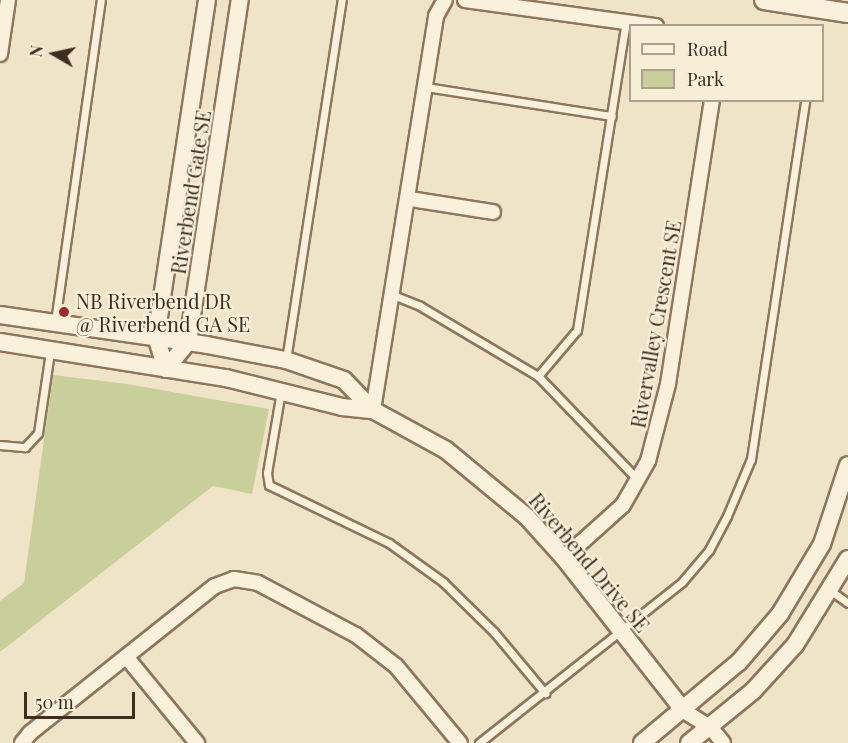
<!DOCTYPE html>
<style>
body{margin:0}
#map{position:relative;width:848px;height:743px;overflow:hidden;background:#f0e4c8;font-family:"Playfair Display",serif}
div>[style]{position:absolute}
.green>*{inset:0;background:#c9cf9b}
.roads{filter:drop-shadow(2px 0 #8d765c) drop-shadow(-2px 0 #8d765c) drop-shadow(0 2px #8d765c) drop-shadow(0 -2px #8d765c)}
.service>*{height:7px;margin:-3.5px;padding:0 3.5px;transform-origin:3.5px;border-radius:3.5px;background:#faf1dc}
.minor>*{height:14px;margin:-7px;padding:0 7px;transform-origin:7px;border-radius:7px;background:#faf1dc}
.tertiary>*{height:16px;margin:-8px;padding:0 8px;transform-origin:8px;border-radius:8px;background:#faf1dc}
.secondary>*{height:18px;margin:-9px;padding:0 9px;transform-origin:9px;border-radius:9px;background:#faf1dc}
.dots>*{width:16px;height:16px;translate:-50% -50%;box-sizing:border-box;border:3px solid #f7eed8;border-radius:50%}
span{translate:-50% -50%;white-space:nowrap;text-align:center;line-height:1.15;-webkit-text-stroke:4.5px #f7eed8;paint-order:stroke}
.street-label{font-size:20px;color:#3d2e20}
.poi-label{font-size:20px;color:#3d2e20}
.left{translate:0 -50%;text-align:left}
.legend{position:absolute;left:629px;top:24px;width:195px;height:78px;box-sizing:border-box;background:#f7eed8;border:2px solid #ada18e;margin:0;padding:8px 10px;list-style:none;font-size:18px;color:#3d2e20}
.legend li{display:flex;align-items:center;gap:12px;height:30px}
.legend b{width:30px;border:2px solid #ada18e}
.north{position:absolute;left:24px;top:24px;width:60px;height:60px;-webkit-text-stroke:4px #f7eed8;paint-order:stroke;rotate:279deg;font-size:16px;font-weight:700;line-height:24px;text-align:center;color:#3d2e20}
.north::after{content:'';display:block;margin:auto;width:21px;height:27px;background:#3d2e20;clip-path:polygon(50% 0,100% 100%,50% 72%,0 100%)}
.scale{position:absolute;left:24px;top:692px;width:111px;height:27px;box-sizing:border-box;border:3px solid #3d2e20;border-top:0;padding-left:8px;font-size:18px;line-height:21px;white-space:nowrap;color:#3d2e20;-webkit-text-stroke:4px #f7eed8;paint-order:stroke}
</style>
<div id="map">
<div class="green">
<i style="clip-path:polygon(53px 375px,127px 384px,269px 409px,252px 494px,213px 486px,0 652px,0 601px,24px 583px)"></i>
</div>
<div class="roads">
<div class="service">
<i style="left:426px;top:87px;width:188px;rotate:8.9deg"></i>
<i style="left:393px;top:295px;width:29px;rotate:22deg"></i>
<i style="left:420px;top:306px;width:137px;rotate:30.7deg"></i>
<i style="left:538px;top:376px;width:144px;rotate:46.1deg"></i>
<i style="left:55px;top:322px;width:325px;rotate:-81.9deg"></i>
<i style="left:286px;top:360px;width:364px;rotate:-81.2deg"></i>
<i style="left:538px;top:376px;width:60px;rotate:-49.7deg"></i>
<i style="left:577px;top:330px;width:312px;rotate:-81deg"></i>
<i style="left:281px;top:391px;width:83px;rotate:99.7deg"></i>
<i style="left:267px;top:473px;width:12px;rotate:81deg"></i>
<i style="left:269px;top:485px;width:133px;rotate:25.8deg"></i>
<i style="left:389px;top:543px;width:67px;rotate:35.8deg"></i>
<i style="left:443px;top:582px;width:71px;rotate:44.4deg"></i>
<i style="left:494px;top:632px;width:80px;rotate:50.1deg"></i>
<i style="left:0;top:445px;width:25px;rotate:5deg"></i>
<i style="left:25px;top:447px;width:19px;rotate:-47deg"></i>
<i style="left:38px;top:433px;width:82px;rotate:-81.6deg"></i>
<i style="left:831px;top:591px;width:21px;rotate:35deg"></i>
<i style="left:479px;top:743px;width:259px;rotate:-38.4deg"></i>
<i style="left:682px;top:582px;width:42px;rotate:-49.8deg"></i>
<i style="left:709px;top:550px;width:38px;rotate:-62deg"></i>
<i style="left:727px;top:516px;width:62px;rotate:-67.2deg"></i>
<i style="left:751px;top:459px;width:363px;rotate:-81.4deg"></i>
</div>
<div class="minor">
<i style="left:465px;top:0;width:193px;rotate:7.8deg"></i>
<i style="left:0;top:54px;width:55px;rotate:-81.6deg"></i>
<i style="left:410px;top:199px;width:84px;rotate:8.9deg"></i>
<i style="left:373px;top:410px;width:399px;rotate:-80.9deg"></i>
<i style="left:436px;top:16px;width:18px;rotate:-61deg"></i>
<i style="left:564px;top:558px;width:79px;rotate:-41.9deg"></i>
<i style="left:623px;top:505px;width:51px;rotate:-60.4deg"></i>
<i style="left:648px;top:461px;width:80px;rotate:-75.4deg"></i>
<i style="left:668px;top:384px;width:287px;rotate:-81.2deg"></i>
<i style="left:128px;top:659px;width:109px;rotate:50.6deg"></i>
<i style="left:684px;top:711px;width:32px;rotate:32deg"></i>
<i style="left:711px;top:728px;width:19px;rotate:51deg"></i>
<i style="left:22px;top:743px;width:13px;rotate:-51deg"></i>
<i style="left:30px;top:733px;width:236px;rotate:-38.5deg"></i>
<i style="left:215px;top:586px;width:20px;rotate:-20deg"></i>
<i style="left:234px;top:579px;width:24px;rotate:9deg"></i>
<i style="left:258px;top:583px;width:111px;rotate:28deg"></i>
<i style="left:356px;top:635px;width:51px;rotate:37.8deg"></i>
<i style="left:396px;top:666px;width:100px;rotate:50.3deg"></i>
</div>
<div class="tertiary">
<i style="left:0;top:315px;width:209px;rotate:8.2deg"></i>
<i style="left:207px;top:345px;width:80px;rotate:10.8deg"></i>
<i style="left:286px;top:360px;width:61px;rotate:19deg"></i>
<i style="left:344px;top:380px;width:42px;rotate:46deg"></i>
<i style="left:373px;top:410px;width:83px;rotate:28.7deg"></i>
<i style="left:446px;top:450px;width:105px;rotate:39.6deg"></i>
<i style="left:527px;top:517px;width:55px;rotate:47.9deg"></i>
<i style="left:564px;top:558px;width:194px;rotate:51.9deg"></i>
<i style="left:0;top:342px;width:229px;rotate:9.1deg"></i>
<i style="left:226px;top:378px;width:120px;rotate:14deg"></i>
<i style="left:342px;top:407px;width:31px;rotate:6deg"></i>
<i style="left:166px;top:369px;width:35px;rotate:-51deg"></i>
<i style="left:188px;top:342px;width:346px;rotate:-81.4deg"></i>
<i style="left:166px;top:369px;width:34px;rotate:-107deg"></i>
<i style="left:156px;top:337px;width:341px;rotate:-81.4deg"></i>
<i style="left:642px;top:743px;width:126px;rotate:-39.9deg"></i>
<i style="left:739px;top:662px;width:63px;rotate:-49.5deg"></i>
<i style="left:780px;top:614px;width:82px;rotate:-59deg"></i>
<i style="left:822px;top:544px;width:83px;rotate:-71.8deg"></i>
<i style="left:689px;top:743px;width:82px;rotate:-39.1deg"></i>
<i style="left:753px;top:691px;width:62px;rotate:-47.6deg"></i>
<i style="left:795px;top:645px;width:101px;rotate:-58.4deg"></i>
</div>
<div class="secondary">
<i style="left:764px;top:0;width:85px;rotate:8.8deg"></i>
</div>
</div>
<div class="dots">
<i style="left:64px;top:312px;background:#9e2a2b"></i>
</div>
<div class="street-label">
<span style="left:190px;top:192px;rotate:-81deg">Riverbend Gate SE</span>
<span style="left:655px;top:324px;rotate:-80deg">Rivervalley Crescent SE</span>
<span style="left:590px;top:562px;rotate:50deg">Riverbend Drive SE</span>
</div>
<div class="poi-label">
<span class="left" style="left:76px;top:312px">NB Riverbend DR<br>@ Riverbend GA SE</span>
</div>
<ul class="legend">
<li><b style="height:8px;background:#faf1dc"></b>Road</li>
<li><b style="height:16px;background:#c9cf9b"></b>Park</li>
</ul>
<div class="north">N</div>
<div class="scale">50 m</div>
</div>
